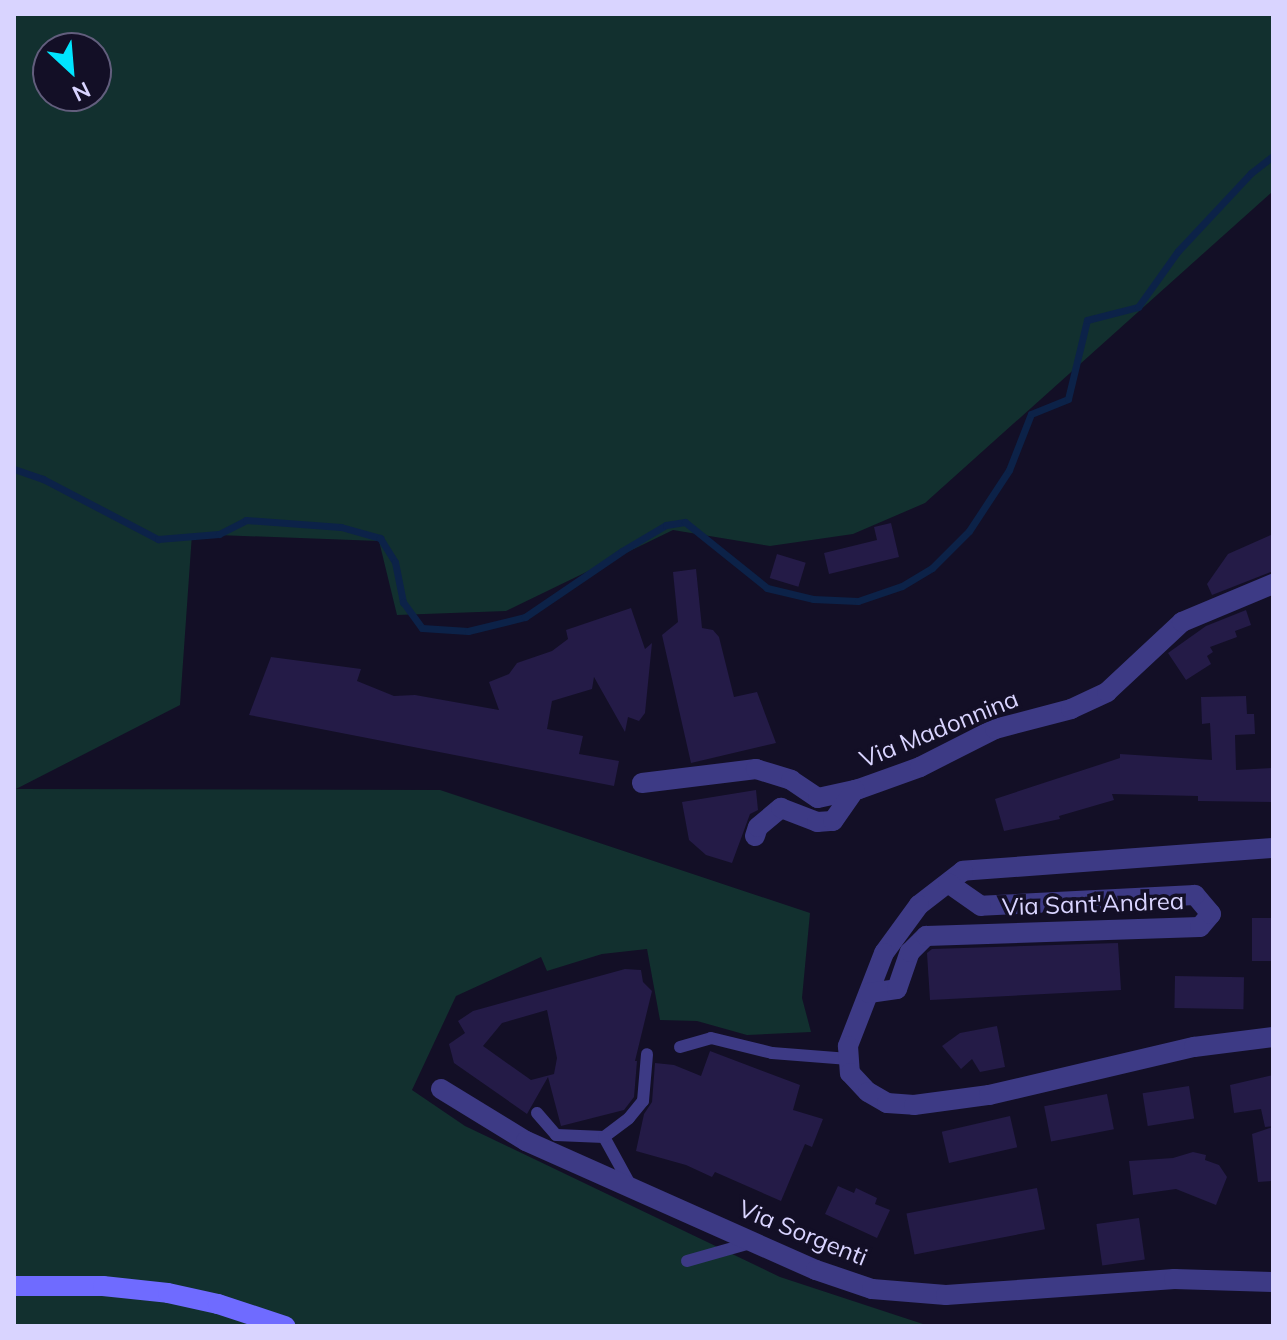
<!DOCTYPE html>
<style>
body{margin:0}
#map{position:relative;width:1287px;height:1340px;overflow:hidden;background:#130f26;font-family:Mulish,sans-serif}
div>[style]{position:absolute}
.green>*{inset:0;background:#12302f}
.stream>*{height:7px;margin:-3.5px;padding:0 3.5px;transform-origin:3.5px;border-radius:3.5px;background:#0c2248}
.building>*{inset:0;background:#241b47;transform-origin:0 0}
.lane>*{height:12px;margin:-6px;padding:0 6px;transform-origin:6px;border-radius:6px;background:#3d3a85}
.street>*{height:20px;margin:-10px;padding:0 10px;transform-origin:10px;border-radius:10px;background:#3d3a85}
.secondary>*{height:20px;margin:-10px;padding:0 10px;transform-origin:10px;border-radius:10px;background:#6f6bff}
span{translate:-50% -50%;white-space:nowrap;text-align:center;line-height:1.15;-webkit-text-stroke:7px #130f26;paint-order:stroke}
.street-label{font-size:24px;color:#d9d4ff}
.frame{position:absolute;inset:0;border:16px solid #d9d4ff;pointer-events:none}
.north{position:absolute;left:32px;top:32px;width:80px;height:80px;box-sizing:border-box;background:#130f26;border:2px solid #625e7d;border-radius:50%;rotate:154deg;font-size:22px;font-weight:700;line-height:32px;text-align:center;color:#d9d4ff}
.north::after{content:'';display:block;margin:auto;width:28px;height:36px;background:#00e5ff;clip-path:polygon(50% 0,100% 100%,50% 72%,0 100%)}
</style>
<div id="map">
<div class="green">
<i style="clip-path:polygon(evenodd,14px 14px,1273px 14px,1273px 191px,925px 503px,853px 534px,770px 546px,673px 530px,506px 611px,397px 615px,379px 541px,192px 534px,180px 705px,16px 789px,440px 790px,810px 913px,802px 998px,811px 1032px,747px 1035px,697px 1021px,660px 1020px,647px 949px,602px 954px,547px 971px,541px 957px,456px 996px,412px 1090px,465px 1126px,780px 1277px,929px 1326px,14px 1326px,14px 14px,48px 48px,96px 48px,96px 96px,48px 96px,48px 48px)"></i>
</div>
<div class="stream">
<i style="left:14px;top:469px;width:31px;rotate:19deg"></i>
<i style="left:43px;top:479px;width:130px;rotate:27.6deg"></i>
<i style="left:158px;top:539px;width:61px;rotate:-4.7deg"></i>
<i style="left:219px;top:534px;width:30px;rotate:-27deg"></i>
<i style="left:246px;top:520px;width:95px;rotate:4.2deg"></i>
<i style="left:341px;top:527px;width:41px;rotate:15.8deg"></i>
<i style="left:380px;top:538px;width:28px;rotate:58deg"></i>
<i style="left:395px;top:562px;width:41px;rotate:78.7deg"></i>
<i style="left:403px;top:602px;width:32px;rotate:54deg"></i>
<i style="left:422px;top:628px;width:46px;rotate:3.7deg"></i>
<i style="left:468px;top:631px;width:59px;rotate:-13.8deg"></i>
<i style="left:525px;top:617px;width:117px;rotate:-34.2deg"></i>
<i style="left:622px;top:551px;width:51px;rotate:-30.6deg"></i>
<i style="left:666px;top:525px;width:19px;rotate:-9deg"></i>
<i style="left:685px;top:522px;width:105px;rotate:38.8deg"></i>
<i style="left:767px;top:588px;width:47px;rotate:13.4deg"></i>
<i style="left:813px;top:599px;width:45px;rotate:2.5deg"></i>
<i style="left:858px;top:601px;width:46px;rotate:-18.8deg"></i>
<i style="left:902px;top:586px;width:35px;rotate:-31deg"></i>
<i style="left:932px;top:568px;width:52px;rotate:-45deg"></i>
<i style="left:969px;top:531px;width:73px;rotate:-56.7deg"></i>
<i style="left:1009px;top:470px;width:60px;rotate:-68.6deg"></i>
<i style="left:1031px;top:414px;width:40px;rotate:-22deg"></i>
<i style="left:1068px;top:399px;width:81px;rotate:-76.5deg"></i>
<i style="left:1087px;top:320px;width:53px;rotate:-14.3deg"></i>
<i style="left:1138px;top:307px;width:69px;rotate:-54.5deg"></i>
<i style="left:1178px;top:251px;width:107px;rotate:-46.9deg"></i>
<i style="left:1251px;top:173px;width:28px;rotate:-38deg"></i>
</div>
<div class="building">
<i style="clip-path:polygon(891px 523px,899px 557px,829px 574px,824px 553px,877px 540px,874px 527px)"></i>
<i style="clip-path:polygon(1273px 534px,1273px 571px,1212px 595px,1207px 584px,1228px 554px)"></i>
<i style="left:777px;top:554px;width:30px;height:25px;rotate:17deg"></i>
<i style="clip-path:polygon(696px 569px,702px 628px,713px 630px,719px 637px,734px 697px,757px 692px,776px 743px,691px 763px,662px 635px,678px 622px,673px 572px)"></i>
<i style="clip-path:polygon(631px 608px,645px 649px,652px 643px,645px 713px,639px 721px,628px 717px,625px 732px,594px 677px,592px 689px,552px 701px,547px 729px,583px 736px,579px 754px,619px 761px,614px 786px,249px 715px,271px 657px,361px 669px,357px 681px,394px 696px,415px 695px,499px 710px,489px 682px,509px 674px,517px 663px,552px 651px,568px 639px,566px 630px)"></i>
<i style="clip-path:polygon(1246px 610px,1251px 625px,1235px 631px,1237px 637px,1210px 647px,1213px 652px,1207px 656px,1211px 664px,1186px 680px,1168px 653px,1206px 626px)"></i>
<i style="clip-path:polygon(1246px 696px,1247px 714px,1254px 714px,1255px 734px,1235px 735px,1236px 770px,1273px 768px,1273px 802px,1198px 801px,1198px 796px,1112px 794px,1114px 800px,1059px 816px,1060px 819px,1004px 831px,995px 799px,1120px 758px,1120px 754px,1212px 760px,1210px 723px,1202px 724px,1201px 697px)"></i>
<i style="clip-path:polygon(756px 790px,758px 810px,750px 814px,732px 863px,706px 855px,689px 840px,682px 802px)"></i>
<i style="left:1252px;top:918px;width:21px;height:43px"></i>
<i style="clip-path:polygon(1118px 943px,1121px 990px,930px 1000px,927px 953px,932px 949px)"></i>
<i style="clip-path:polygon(evenodd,625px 969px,641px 970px,643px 982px,652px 991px,635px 1061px,637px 1061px,634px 1097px,624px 1110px,561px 1126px,548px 1077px,527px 1114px,454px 1063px,449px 1044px,465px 1033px,458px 1021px,473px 1011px,625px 969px,547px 1010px,557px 1058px,554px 1074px,531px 1080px,483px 1046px,502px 1023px,547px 1010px)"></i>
<i style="left:1175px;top:976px;width:69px;height:32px;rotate:1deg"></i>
<i style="clip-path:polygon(997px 1026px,1005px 1067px,980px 1072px,972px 1059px,961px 1069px,942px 1046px,960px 1033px)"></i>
<i style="clip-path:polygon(710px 1051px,800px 1085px,793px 1110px,823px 1119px,812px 1147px,805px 1144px,781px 1201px,715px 1172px,712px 1177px,686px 1165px,636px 1151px,644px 1114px,652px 1102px,655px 1063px,674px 1065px,701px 1076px)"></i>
<i style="clip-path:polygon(1273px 1075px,1273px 1126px,1265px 1127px,1261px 1109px,1234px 1113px,1230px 1085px)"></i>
<i style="left:1189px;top:1086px;width:33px;height:47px;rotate:81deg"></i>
<i style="left:1107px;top:1094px;width:36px;height:64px;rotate:79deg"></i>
<i style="left:1010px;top:1116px;width:32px;height:70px;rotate:77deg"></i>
<i style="clip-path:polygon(1273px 1127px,1273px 1181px,1258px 1182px,1252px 1134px)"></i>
<i style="clip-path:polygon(1193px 1152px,1206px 1155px,1205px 1160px,1219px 1165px,1227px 1177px,1216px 1205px,1176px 1189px,1133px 1195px,1129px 1161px,1173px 1158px)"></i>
<i style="clip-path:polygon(838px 1186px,854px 1193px,856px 1188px,877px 1198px,875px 1204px,890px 1210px,877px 1238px,825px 1214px)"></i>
<i style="left:1037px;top:1188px;width:42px;height:133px;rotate:79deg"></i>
<i style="left:1139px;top:1218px;width:42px;height:43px;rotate:82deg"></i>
</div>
<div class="lane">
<i style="left:680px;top:1047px;width:32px;rotate:-16deg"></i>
<i style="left:711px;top:1038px;width:63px;rotate:13.8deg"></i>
<i style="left:772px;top:1053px;width:77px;rotate:4.5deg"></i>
<i style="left:537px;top:1113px;width:29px;rotate:49deg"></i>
<i style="left:556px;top:1135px;width:48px;rotate:2.4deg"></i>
<i style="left:604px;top:1137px;width:58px;rotate:61.2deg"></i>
<i style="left:604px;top:1137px;width:31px;rotate:-37deg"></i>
<i style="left:629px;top:1118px;width:22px;rotate:-51deg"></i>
<i style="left:643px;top:1101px;width:47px;rotate:-85.1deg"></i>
<i style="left:687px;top:1261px;width:66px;rotate:-15.9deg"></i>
</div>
<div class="street">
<i style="left:642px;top:783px;width:115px;rotate:-7deg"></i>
<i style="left:756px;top:769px;width:37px;rotate:17deg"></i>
<i style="left:791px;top:780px;width:32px;rotate:34deg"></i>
<i style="left:818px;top:798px;width:42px;rotate:-12.4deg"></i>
<i style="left:859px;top:789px;width:65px;rotate:-19.8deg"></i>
<i style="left:920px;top:767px;width:84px;rotate:-26.9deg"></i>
<i style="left:995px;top:729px;width:79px;rotate:-14.7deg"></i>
<i style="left:1071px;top:709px;width:40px;rotate:-25deg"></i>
<i style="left:1107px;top:692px;width:103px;rotate:-43deg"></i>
<i style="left:1182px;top:622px;width:99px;rotate:-22.7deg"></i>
<i style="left:755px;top:836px;width:9px;rotate:-72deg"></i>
<i style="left:758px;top:827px;width:30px;rotate:-40deg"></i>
<i style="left:781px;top:808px;width:39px;rotate:21deg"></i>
<i style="left:817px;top:822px;width:16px;rotate:-4deg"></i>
<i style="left:833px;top:821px;width:38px;rotate:-55deg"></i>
<i style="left:1273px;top:848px;width:311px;rotate:175.8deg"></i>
<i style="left:963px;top:871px;width:56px;rotate:142.3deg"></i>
<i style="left:919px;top:905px;width:59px;rotate:126.1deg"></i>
<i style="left:884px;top:953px;width:100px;rotate:111.2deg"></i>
<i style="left:848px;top:1046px;width:27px;rotate:86deg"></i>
<i style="left:850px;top:1073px;width:26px;rotate:47deg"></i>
<i style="left:868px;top:1092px;width:22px;rotate:30deg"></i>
<i style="left:887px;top:1103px;width:27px;rotate:4deg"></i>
<i style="left:914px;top:1105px;width:76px;rotate:-7.6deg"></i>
<i style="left:989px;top:1095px;width:211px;rotate:-13.2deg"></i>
<i style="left:1194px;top:1047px;width:80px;rotate:-7.2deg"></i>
<i style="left:869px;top:993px;width:28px;rotate:-8deg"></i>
<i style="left:897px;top:989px;width:39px;rotate:-71deg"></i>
<i style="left:910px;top:952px;width:23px;rotate:-45deg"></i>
<i style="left:926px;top:936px;width:274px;rotate:-1.9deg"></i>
<i style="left:1200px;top:927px;width:17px;rotate:-50deg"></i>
<i style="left:1211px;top:914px;width:25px;rotate:-130deg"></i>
<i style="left:1195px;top:895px;width:214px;rotate:177.1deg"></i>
<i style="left:981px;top:906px;width:40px;rotate:-145.1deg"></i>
<i style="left:441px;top:1089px;width:100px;rotate:31.5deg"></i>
<i style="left:526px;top:1141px;width:317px;rotate:24deg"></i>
<i style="left:816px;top:1270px;width:59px;rotate:18.7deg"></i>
<i style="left:872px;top:1289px;width:74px;rotate:4.6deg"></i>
<i style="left:946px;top:1295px;width:229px;rotate:-4deg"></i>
<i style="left:1174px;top:1279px;width:99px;rotate:1.7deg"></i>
</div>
<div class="secondary">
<i style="left:14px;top:1286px;width:89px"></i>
<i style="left:103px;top:1286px;width:65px;rotate:6.1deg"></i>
<i style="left:168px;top:1293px;width:51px;rotate:12.4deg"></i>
<i style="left:218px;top:1304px;width:71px;rotate:18.2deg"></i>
</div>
<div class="street-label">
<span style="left:939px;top:729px;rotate:-22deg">Via Madonnina</span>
<span style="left:1093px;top:904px;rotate:-2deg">Via Sant'Andrea</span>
<span style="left:803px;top:1233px;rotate:22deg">Via Sorgenti</span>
</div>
<div class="frame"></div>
<div class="north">N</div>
</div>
